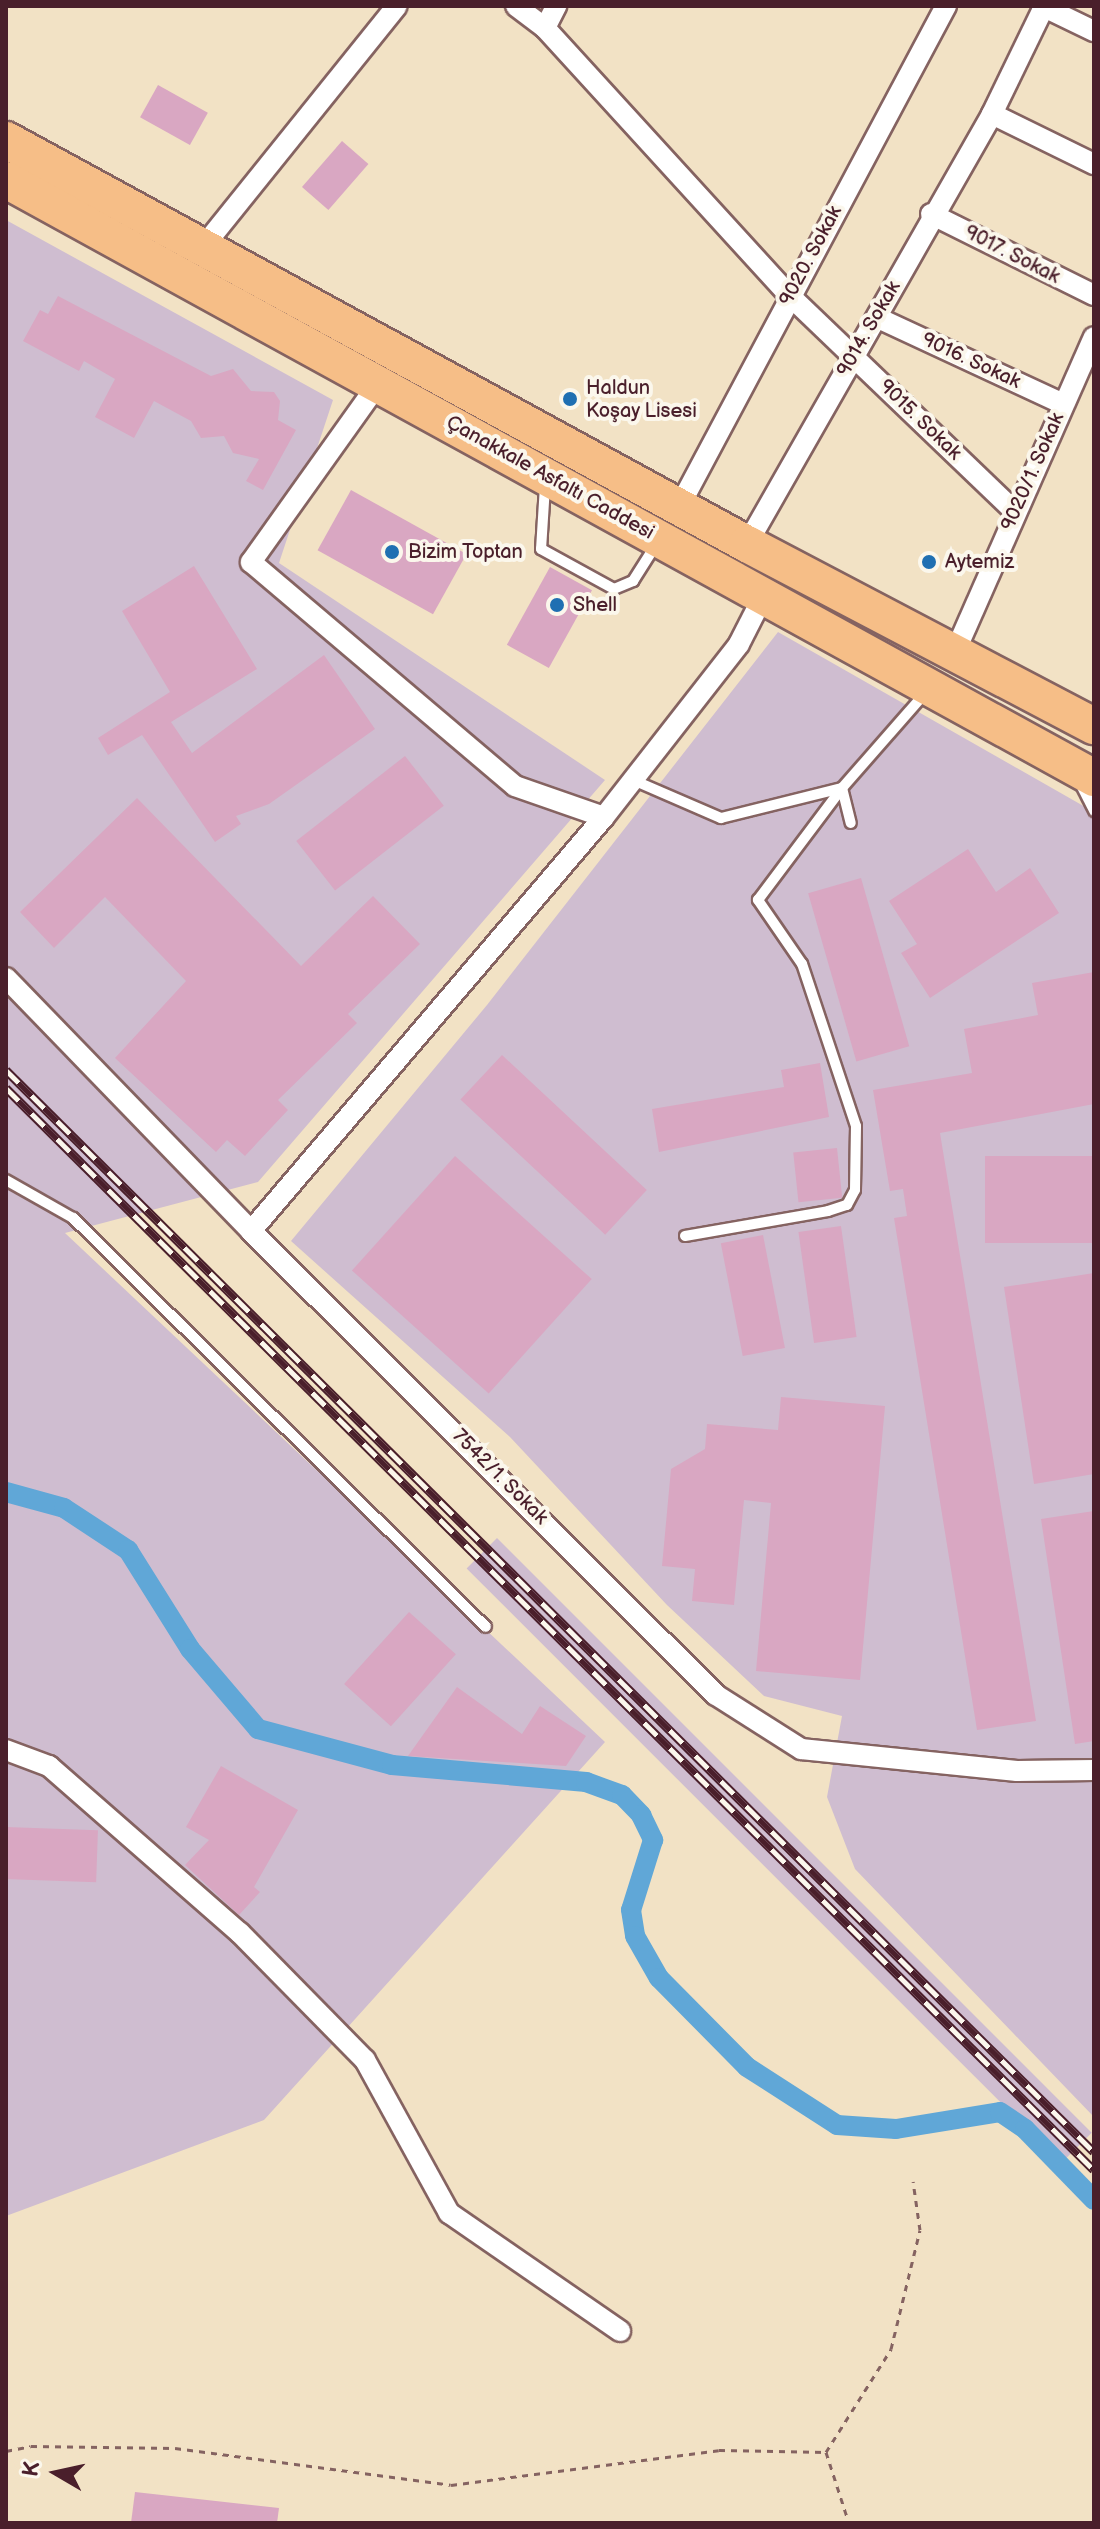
<!DOCTYPE html>
<meta charset="utf-8">
<style>
body{margin:0}
#map{position:relative;width:1100px;height:2529px;overflow:hidden;background:#f2e2c5;font-family:"Balsamiq Sans",sans-serif}
div>[style]{position:absolute}
.industrial>*{inset:0;background:#cfbdd0;transform-origin:0 0}
.canal>*{height:20px;margin:-10px;padding:0 10px;transform-origin:10px;border-radius:10px;background:#60a7d7}
.building>*{inset:0;background:#d9a7c2;transform-origin:0 0}
.path>*{height:3px;margin-top:-1.5px;transform-origin:0;background:repeating-linear-gradient(90deg,#856361 0 6px,transparent 0 12px)}
.roads{filter:drop-shadow(2px 0 #856361) drop-shadow(-2px 0 #856361) drop-shadow(0 2px #856361) drop-shadow(0 -2px #856361)}
.lane>*{height:10px;margin:-5px;padding:0 5px;transform-origin:5px;border-radius:5px;background:#fff}
.street>*{height:20px;margin:-10px;padding:0 10px;transform-origin:10px;border-radius:10px;background:#fff}
.highway>*{height:36px;margin:-18px;padding:0 18px;transform-origin:18px;border-radius:18px;background:#f6be87}
.rail>*{height:9px;margin-top:-4.5px;transform-origin:0;background:repeating-linear-gradient(90deg,#fbf7ec 0 18px,#4a1f2b 0 36px);box-sizing:border-box;border-block:2px solid #4a1f2b}
.dots>*{width:22px;height:22px;translate:-50% -50%;box-sizing:border-box;border:4px solid #fbf7ec;border-radius:50%}
span{translate:-50% -50%;white-space:nowrap;text-align:center;line-height:1.15;-webkit-text-stroke:8px #fbf7ec;paint-order:stroke}
.street-label{font-size:20px;color:#4a1f2b}
.poi-label{font-size:20px;color:#4a1f2b}
.left{translate:0 -50%;text-align:left}
.frame{position:absolute;inset:0;border:8px solid #4a1f2b;pointer-events:none}
.north{position:absolute;left:16px;top:2433px;width:80px;height:80px;-webkit-text-stroke:6px #fbf7ec;paint-order:stroke;rotate:279deg;font-size:22px;font-weight:700;line-height:32px;text-align:center;color:#4a1f2b}
.north::after{content:'';display:block;margin:auto;width:28px;height:36px;background:#4a1f2b;clip-path:polygon(50% 0,100% 100%,50% 72%,0 100%)}
</style>
<div id="map">
<div class="industrial">
<i style="clip-path:polygon(6px 220px,333px 400px,279px 563px,605px 780px,258px 1182px,65px 1233px,605px 1742px,264px 2120px,6px 2216px)"></i>
<i style="clip-path:polygon(778px 632px,1094px 812px,1094px 2117px,855px 1869px,827px 1797px,842px 1716px,764px 1696px,667px 1605px,510px 1437px,291px 1241px,487px 1005px)"></i>
<i style="left:497px;top:1538px;width:841px;height:43px;rotate:45deg"></i>
</div>
<div class="canal">
<i style="left:6px;top:1492px;width:60px;rotate:15.4deg"></i>
<i style="left:64px;top:1508px;width:77px;rotate:33.3deg"></i>
<i style="left:128px;top:1550px;width:117px;rotate:57.9deg"></i>
<i style="left:190px;top:1649px;width:105px;rotate:49.6deg"></i>
<i style="left:258px;top:1729px;width:139px;rotate:15deg"></i>
<i style="left:392px;top:1765px;width:195px;rotate:5deg"></i>
<i style="left:586px;top:1782px;width:38px;rotate:20deg"></i>
<i style="left:622px;top:1795px;width:28px;rotate:46deg"></i>
<i style="left:641px;top:1815px;width:28px;rotate:64deg"></i>
<i style="left:653px;top:1840px;width:73px;rotate:107.4deg"></i>
<i style="left:631px;top:1910px;width:26px;rotate:81deg"></i>
<i style="left:635px;top:1936px;width:48px;rotate:60.3deg"></i>
<i style="left:659px;top:1978px;width:125px;rotate:45.3deg"></i>
<i style="left:747px;top:2067px;width:107px;rotate:32.8deg"></i>
<i style="left:837px;top:2125px;width:59px;rotate:3.9deg"></i>
<i style="left:896px;top:2129px;width:105px;rotate:-9.3deg"></i>
<i style="left:1000px;top:2112px;width:30px;rotate:34deg"></i>
<i style="left:1025px;top:2129px;width:99px;rotate:45.8deg"></i>
</div>
<div class="building">
<i style="left:158px;top:85px;width:57px;height:37px;rotate:29deg"></i>
<i style="left:342px;top:141px;width:35px;height:61px;rotate:41deg"></i>
<i style="clip-path:polygon(58px 296px,211px 376px,233px 369px,251px 391px,274px 392px,280px 401px,278px 420px,296px 430px,263px 490px,246px 481px,259px 459px,233px 453px,224px 436px,201px 438px,191px 421px,154px 401px,134px 438px,95px 417px,115px 379px,84px 361px,79px 371px,23px 341px,40px 310px,48px 314px)"></i>
<i style="left:351px;top:490px;width:132px;height:69px;rotate:29deg"></i>
<i style="clip-path:polygon(194px 566px,257px 669px,171px 722px,192px 753px,324px 655px,375px 729px,269px 804px,236px 816px,241px 824px,215px 842px,142px 735px,108px 755px,98px 738px,170px 692px,122px 611px)"></i>
<i style="left:550px;top:567px;width:48px;height:89px;rotate:29deg"></i>
<i style="left:405px;top:756px;width:63px;height:138px;rotate:52deg"></i>
<i style="clip-path:polygon(137px 798px,301px 966px,373px 896px,420px 944px,348px 1014px,357px 1023px,278px 1100px,288px 1110px,245px 1156px,227px 1140px,216px 1152px,115px 1058px,186px 981px,105px 897px,54px 948px,20px 912px)"></i>
<i style="clip-path:polygon(968px 849px,996px 892px,1030px 868px,1059px 913px,930px 998px,901px 953px,917px 944px,889px 901px)"></i>
<i style="left:861px;top:878px;width:175px;height:55px;rotate:74deg"></i>
<i style="clip-path:polygon(1094px 972px,1094px 1104px,940px 1133px,1036px 1721px,977px 1730px,894px 1218px,907px 1216px,903px 1189px,890px 1191px,873px 1090px,972px 1073px,964px 1029px,1038px 1015px,1032px 983px)"></i>
<i style="left:502px;top:1055px;width:198px;height:61px;rotate:43deg"></i>
<i style="clip-path:polygon(820px 1063px,829px 1117px,659px 1152px,652px 1109px,784px 1087px,781px 1070px)"></i>
<i style="left:837px;top:1148px;width:50px;height:44px;rotate:84deg"></i>
<i style="left:455px;top:1156px;width:184px;height:154px;rotate:42deg"></i>
<i style="left:1094px;top:1156px;width:87px;height:109px;rotate:90deg"></i>
<i style="left:841px;top:1226px;width:112px;height:43px;rotate:82deg"></i>
<i style="left:763px;top:1235px;width:115px;height:43px;rotate:79deg"></i>
<i style="clip-path:polygon(1094px 1273px,1094px 1474px,1034px 1484px,1004px 1287px)"></i>
<i style="clip-path:polygon(781px 1397px,885px 1406px,860px 1680px,756px 1671px,771px 1503px,744px 1500px,734px 1605px,692px 1601px,695px 1569px,662px 1566px,671px 1469px,705px 1449px,707px 1424px,778px 1430px)"></i>
<i style="clip-path:polygon(1094px 1511px,1094px 1741px,1075px 1744px,1041px 1519px)"></i>
<i style="left:409px;top:1612px;width:63px;height:97px;rotate:42deg"></i>
<i style="clip-path:polygon(457px 1687px,522px 1734px,540px 1706px,586px 1736px,566px 1766px,408px 1756px)"></i>
<i style="clip-path:polygon(221px 1766px,298px 1810px,254px 1887px,260px 1892px,239px 1915px,185px 1865px,209px 1840px,186px 1827px)"></i>
<i style="left:6px;top:1827px;width:92px;height:52px;rotate:2deg"></i>
<i style="clip-path:polygon(135px 2492px,279px 2508px,277px 2523px,131px 2523px)"></i>
</div>
<div class="path">
<i style="left:6px;top:2451px;width:25px;rotate:-11deg"></i>
<i style="left:31px;top:2446px;width:144px;rotate:0.8deg"></i>
<i style="left:175px;top:2448px;width:278px;rotate:7.6deg"></i>
<i style="left:451px;top:2485px;width:270px;rotate:-7.4deg"></i>
<i style="left:719px;top:2450px;width:107px;rotate:1.1deg"></i>
<i style="left:826px;top:2452px;width:122px;rotate:-57.7deg"></i>
<i style="left:891px;top:2349px;width:122px;rotate:-76.3deg"></i>
<i style="left:920px;top:2230px;width:49px;rotate:-98.1deg"></i>
<i style="left:826px;top:2452px;width:75px;rotate:72.1deg"></i>
</div>
<div class="roads">
<div class="lane">
<i style="left:545px;top:486px;width:63px;rotate:93.6deg"></i>
<i style="left:541px;top:549px;width:83px;rotate:28.7deg"></i>
<i style="left:614px;top:589px;width:21px;rotate:-23deg"></i>
<i style="left:633px;top:581px;width:45px;rotate:-57.7deg"></i>
<i style="left:633px;top:780px;width:96px;rotate:23.4deg"></i>
<i style="left:721px;top:818px;width:125px;rotate:-13.9deg"></i>
<i style="left:842px;top:788px;width:36px;rotate:76deg"></i>
<i style="left:1079px;top:781px;width:34px;rotate:63deg"></i>
<i style="left:6px;top:1180px;width:77px;rotate:29.6deg"></i>
<i style="left:73px;top:1218px;width:581px;rotate:44.72deg"></i>
<i style="left:685px;top:1236px;width:145px;rotate:-9.9deg"></i>
<i style="left:828px;top:1211px;width:20px;rotate:-18deg"></i>
<i style="left:847px;top:1205px;width:17px;rotate:-62deg"></i>
<i style="left:855px;top:1190px;width:64px;rotate:-89.1deg"></i>
<i style="left:856px;top:1126px;width:171px;rotate:-108.4deg"></i>
<i style="left:802px;top:964px;width:78px;rotate:-124.5deg"></i>
<i style="left:758px;top:900px;width:140px;rotate:-53.1deg"></i>
<i style="left:842px;top:788px;width:128px;rotate:-48.8deg"></i>
</div>
<div class="street">
<i style="left:516px;top:6px;width:36px;rotate:37deg"></i>
<i style="left:545px;top:28px;width:363px;rotate:47.6deg"></i>
<i style="left:790px;top:296px;width:312px;rotate:43.8deg"></i>
<i style="left:1042px;top:6px;width:58px;rotate:25.7deg"></i>
<i style="left:545px;top:28px;width:25px;rotate:-63deg"></i>
<i style="left:992px;top:114px;width:114px;rotate:26.1deg"></i>
<i style="left:931px;top:214px;width:182px;rotate:26.4deg"></i>
<i style="left:203px;top:247px;width:309px;rotate:-51.2deg"></i>
<i style="left:878px;top:318px;width:204px;rotate:24.9deg"></i>
<i style="left:378px;top:384px;width:219px;rotate:125.5deg"></i>
<i style="left:251px;top:562px;width:346px;rotate:40.3deg"></i>
<i style="left:515px;top:786px;width:94px;rotate:19.2deg"></i>
<i style="left:679px;top:507px;width:568px;rotate:-61.95deg"></i>
<i style="left:747px;top:544px;width:495px;rotate:-60.3deg"></i>
<i style="left:992px;top:114px;width:119px;rotate:-64.1deg"></i>
<i style="left:955px;top:652px;width:344px;rotate:-66.2deg"></i>
<i style="left:6px;top:978px;width:352px;rotate:45.9deg"></i>
<i style="left:251px;top:1231px;width:657px;rotate:44.94deg"></i>
<i style="left:716px;top:1695px;width:101px;rotate:32.4deg"></i>
<i style="left:801px;top:1749px;width:217px;rotate:5.8deg"></i>
<i style="left:1017px;top:1771px;width:77px;rotate:-0.7deg"></i>
<i style="left:251px;top:1231px;width:544px;rotate:-49.55deg"></i>
<i style="left:604px;top:817px;width:219px;rotate:-52deg"></i>
<i style="left:739px;top:644px;width:55px;rotate:-63deg"></i>
<i style="left:6px;top:1750px;width:46px;rotate:20.4deg"></i>
<i style="left:49px;top:1766px;width:254px;rotate:41.2deg"></i>
<i style="left:240px;top:1933px;width:178px;rotate:45.5deg"></i>
<i style="left:365px;top:2060px;width:175px;rotate:61.2deg"></i>
<i style="left:449px;top:2213px;width:208px;rotate:34.6deg"></i>
</div>
<div class="highway">
<i style="left:6px;top:140px;width:844px;rotate:28.6deg"></i>
<i style="left:747px;top:544px;width:392px;rotate:27.7deg"></i>
<i style="left:6px;top:180px;width:1242px;rotate:28.79deg"></i>
</div>
</div>
<div class="rail">
<i style="left:6px;top:1070px;width:1534px;rotate:44.84deg"></i>
<i style="left:6px;top:1088px;width:1534px;rotate:44.84deg"></i>
</div>
<div class="dots">
<i style="left:570px;top:399px;background:#1f6fb2"></i>
<i style="left:392px;top:552px;background:#1f6fb2"></i>
<i style="left:929px;top:562px;background:#1f6fb2"></i>
<i style="left:557px;top:605px;background:#1f6fb2"></i>
</div>
<div class="street-label">
<span style="left:1012px;top:255px;rotate:27deg">9017. Sokak</span>
<span style="left:811px;top:256px;rotate:-62deg">9020. Sokak</span>
<span style="left:869px;top:329px;rotate:-60deg">9014. Sokak</span>
<span style="left:971px;top:361px;rotate:25deg">9016. Sokak</span>
<span style="left:920px;top:420px;rotate:44deg">9015. Sokak</span>
<span style="left:1033px;top:472px;rotate:-66deg">9020/1. Sokak</span>
<span style="left:550px;top:478px;rotate:29deg">Çanakkale Asfaltı Caddesi</span>
<span style="left:500px;top:1477px;rotate:45deg">7542/1. Sokak</span>
</div>
<div class="poi-label">
<span class="left" style="left:586px;top:400px">Haldun<br>Koşay Lisesi</span>
<span class="left" style="left:408px;top:552px">Bizim Toptan</span>
<span class="left" style="left:945px;top:562px">Aytemiz</span>
<span class="left" style="left:573px;top:605px">Shell</span>
</div>
<div class="frame"></div>
<div class="north">K</div>
</div>
